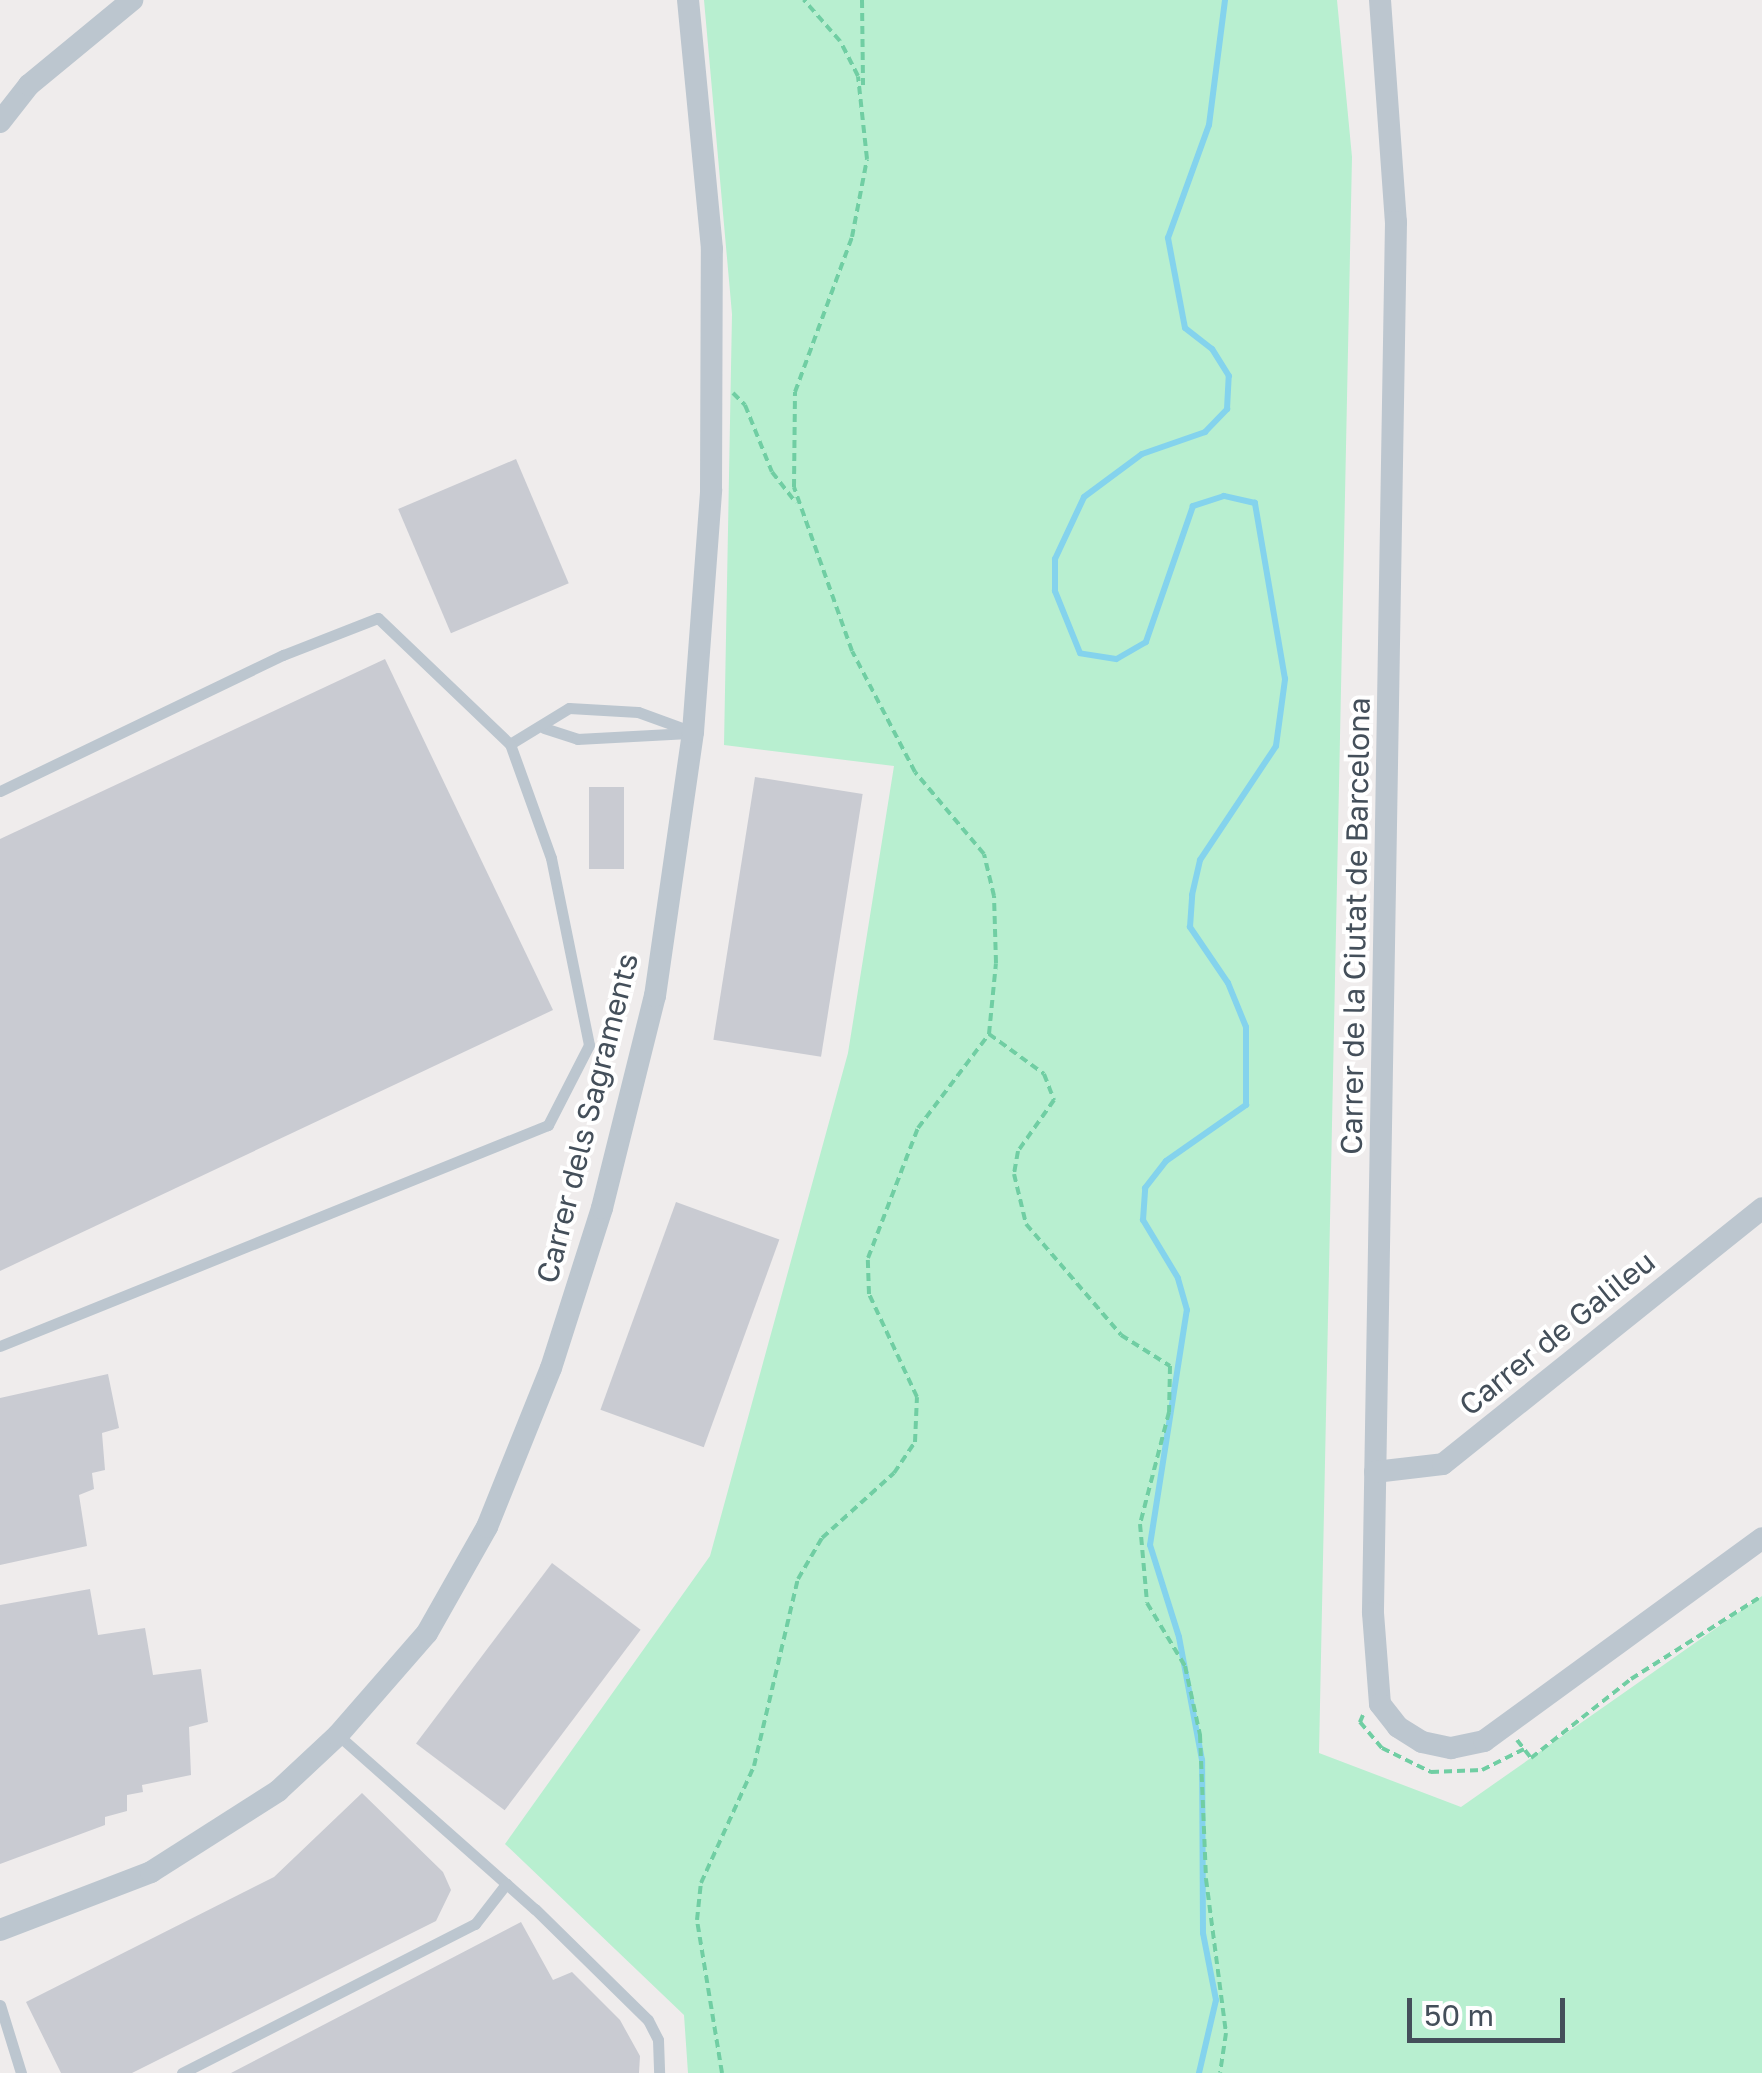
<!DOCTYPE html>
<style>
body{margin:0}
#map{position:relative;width:1762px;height:2073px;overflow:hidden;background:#efecec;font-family:"Golos Text",sans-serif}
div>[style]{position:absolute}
.green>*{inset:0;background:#b8efd0}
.stream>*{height:6px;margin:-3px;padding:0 3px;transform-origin:3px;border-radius:3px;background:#84d3ed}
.building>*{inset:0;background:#c9cbd2;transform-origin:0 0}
.path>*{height:4px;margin-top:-2px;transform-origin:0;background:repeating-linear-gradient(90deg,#70cea3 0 8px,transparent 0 13px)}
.service>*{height:11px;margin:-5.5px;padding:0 5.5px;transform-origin:5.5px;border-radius:5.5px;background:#bcc6cf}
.minor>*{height:22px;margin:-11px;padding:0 11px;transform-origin:11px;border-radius:11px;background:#bcc6cf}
span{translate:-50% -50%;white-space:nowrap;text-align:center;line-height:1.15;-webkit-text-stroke:8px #fff;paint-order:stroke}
.street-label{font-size:30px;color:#444f5a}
.scale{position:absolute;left:1407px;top:1998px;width:158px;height:45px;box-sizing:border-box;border:5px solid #444f5a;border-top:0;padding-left:12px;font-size:30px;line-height:35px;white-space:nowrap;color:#444f5a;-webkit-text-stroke:8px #fff;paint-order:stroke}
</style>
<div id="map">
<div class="green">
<i style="clip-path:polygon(704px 0,1337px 0,1352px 157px,1319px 1753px,1461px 1807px,1762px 1596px,1762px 2073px,688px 2073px,684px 2015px,505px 1844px,710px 1556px,848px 1053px,894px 766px,724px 745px,732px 314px)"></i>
</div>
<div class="stream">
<i style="left:1199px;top:2073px;width:75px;rotate:-76.9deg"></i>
<i style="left:1216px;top:2000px;width:68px;rotate:-101deg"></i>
<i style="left:1203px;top:1933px;width:173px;rotate:-90.3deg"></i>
<i style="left:1202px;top:1760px;width:125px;rotate:-100.6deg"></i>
<i style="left:1179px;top:1637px;width:96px;rotate:-107.5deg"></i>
<i style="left:1150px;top:1545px;width:238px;rotate:-81.1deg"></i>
<i style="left:1187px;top:1310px;width:33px;rotate:-106deg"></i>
<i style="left:1178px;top:1278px;width:68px;rotate:-121.1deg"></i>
<i style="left:1143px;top:1220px;width:32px;rotate:-86deg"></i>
<i style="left:1145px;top:1188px;width:34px;rotate:-52deg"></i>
<i style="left:1166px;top:1161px;width:98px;rotate:-35deg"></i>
<i style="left:1246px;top:1105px;width:78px;rotate:-90deg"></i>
<i style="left:1246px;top:1027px;width:48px;rotate:-112.2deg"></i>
<i style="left:1228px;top:983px;width:68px;rotate:-124.2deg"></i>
<i style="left:1190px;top:927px;width:32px;rotate:-86deg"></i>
<i style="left:1192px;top:895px;width:36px;rotate:-77deg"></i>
<i style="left:1200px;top:860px;width:137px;rotate:-56.3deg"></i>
<i style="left:1276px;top:746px;width:68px;rotate:-82.3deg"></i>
<i style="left:1285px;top:679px;width:179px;rotate:-99.7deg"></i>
<i style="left:1255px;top:503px;width:32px;rotate:-167deg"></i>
<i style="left:1224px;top:496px;width:33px;rotate:162deg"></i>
<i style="left:1193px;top:506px;width:144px;rotate:109.1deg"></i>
<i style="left:1146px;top:642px;width:34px;rotate:150deg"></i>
<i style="left:1116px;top:659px;width:36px;rotate:-171deg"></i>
<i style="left:1080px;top:653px;width:67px;rotate:-112deg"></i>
<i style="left:1055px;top:591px;width:32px;rotate:-90deg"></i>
<i style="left:1055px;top:559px;width:68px;rotate:-64.9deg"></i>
<i style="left:1084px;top:497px;width:72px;rotate:-36.6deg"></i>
<i style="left:1142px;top:454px;width:67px;rotate:-19.2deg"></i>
<i style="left:1205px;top:432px;width:32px;rotate:-46deg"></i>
<i style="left:1227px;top:409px;width:33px;rotate:-87deg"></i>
<i style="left:1229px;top:376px;width:32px;rotate:-122deg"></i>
<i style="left:1212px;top:349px;width:34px;rotate:-142deg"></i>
<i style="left:1185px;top:328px;width:92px;rotate:-100.7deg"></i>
<i style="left:1168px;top:238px;width:120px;rotate:-70.1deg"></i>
<i style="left:1209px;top:125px;width:126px;rotate:-82.7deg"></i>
</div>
<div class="building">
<i style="left:516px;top:459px;width:135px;height:128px;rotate:67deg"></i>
<i style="clip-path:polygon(385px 659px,553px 1010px,0 1271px,0 839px)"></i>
<i style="left:755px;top:777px;width:109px;height:266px;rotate:9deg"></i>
<i style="left:589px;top:787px;width:35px;height:82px"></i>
<i style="left:676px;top:1202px;width:110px;height:221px;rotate:20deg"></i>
<i style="clip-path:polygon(108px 1374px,119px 1428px,102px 1433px,105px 1470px,92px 1473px,94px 1489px,79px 1495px,87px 1546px,0 1565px,0 1398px)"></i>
<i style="left:552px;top:1563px;width:111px;height:226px;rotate:37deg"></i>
<i style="clip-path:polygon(90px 1589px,98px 1635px,145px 1628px,153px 1675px,201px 1669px,208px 1722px,189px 1727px,191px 1775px,142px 1785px,143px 1792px,127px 1795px,127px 1811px,105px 1817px,105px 1825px,0 1864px,0 1605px)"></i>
<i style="clip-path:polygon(362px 1793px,443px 1872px,451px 1890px,436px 1921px,132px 2073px,61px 2073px,26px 2002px,274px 1877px)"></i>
<i style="clip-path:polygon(521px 1922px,553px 1980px,572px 1972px,620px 2020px,640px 2056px,639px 2073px,231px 2073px)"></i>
</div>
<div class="path">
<i style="left:862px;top:0;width:85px;rotate:89.3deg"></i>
<i style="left:733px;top:393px;width:17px;rotate:45deg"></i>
<i style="left:745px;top:405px;width:72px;rotate:68.1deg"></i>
<i style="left:772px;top:472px;width:39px;rotate:52deg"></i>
<i style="left:989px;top:1034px;width:68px;rotate:36deg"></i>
<i style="left:1044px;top:1074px;width:28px;rotate:69deg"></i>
<i style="left:1054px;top:1100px;width:62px;rotate:125.2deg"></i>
<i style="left:1018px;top:1151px;width:23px;rotate:100deg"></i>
<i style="left:1014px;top:1174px;width:51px;rotate:76.5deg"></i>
<i style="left:1026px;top:1224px;width:146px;rotate:49.4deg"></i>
<i style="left:1121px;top:1335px;width:58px;rotate:32.3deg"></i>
<i style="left:1170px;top:1366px;width:46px;rotate:91.2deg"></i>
<i style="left:1169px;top:1412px;width:116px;rotate:104.5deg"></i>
<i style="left:1140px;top:1524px;width:79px;rotate:84.9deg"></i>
<i style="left:1147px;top:1603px;width:74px;rotate:58.9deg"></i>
<i style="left:1185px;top:1666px;width:71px;rotate:77.7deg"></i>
<i style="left:1200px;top:1735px;width:144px;rotate:87.6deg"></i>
<i style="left:1206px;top:1879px;width:155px;rotate:82.6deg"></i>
<i style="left:1226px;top:2033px;width:40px;rotate:98.5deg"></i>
<i style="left:1363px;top:1715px;width:8px;rotate:113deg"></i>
<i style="left:1360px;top:1722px;width:34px;rotate:50deg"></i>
<i style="left:1382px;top:1748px;width:55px;rotate:26.1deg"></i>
<i style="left:1431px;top:1772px;width:51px;rotate:-2.2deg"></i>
<i style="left:1482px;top:1770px;width:47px;rotate:-26.6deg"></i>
<i style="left:1517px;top:1740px;width:23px;rotate:52deg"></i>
<i style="left:1531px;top:1758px;width:127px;rotate:-38.3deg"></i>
<i style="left:1631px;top:1679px;width:155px;rotate:-32.4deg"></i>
<i style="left:722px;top:2073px;width:155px;rotate:-99.3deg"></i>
<i style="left:697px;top:1920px;width:37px;rotate:-84deg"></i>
<i style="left:701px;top:1883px;width:128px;rotate:-65.6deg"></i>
<i style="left:754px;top:1766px;width:192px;rotate:-76.8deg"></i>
<i style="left:798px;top:1579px;width:48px;rotate:-59.7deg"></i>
<i style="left:822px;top:1538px;width:97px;rotate:-42.1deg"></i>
<i style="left:894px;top:1473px;width:37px;rotate:-56deg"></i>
<i style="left:915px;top:1442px;width:45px;rotate:-87.5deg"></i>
<i style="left:917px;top:1397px;width:114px;rotate:-115deg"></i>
<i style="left:869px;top:1294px;width:36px;rotate:-92deg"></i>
<i style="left:868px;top:1258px;width:139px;rotate:-69deg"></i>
<i style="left:918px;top:1128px;width:118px;rotate:-52.9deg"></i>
<i style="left:989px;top:1034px;width:71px;rotate:-84.4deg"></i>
<i style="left:996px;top:963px;width:67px;rotate:-91.7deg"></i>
<i style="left:994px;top:896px;width:43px;rotate:-103.4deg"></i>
<i style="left:984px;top:854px;width:107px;rotate:-130.1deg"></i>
<i style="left:915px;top:772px;width:136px;rotate:-117.5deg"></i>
<i style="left:852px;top:651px;width:174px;rotate:-109.5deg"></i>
<i style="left:794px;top:487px;width:95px;rotate:-89.4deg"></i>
<i style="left:795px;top:392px;width:165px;rotate:-69.8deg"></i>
<i style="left:852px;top:237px;width:79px;rotate:-79.1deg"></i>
<i style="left:867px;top:159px;width:83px;rotate:-96.2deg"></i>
<i style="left:858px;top:76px;width:39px;rotate:-117deg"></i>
<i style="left:840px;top:41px;width:55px;rotate:-131.3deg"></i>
</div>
<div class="service">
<i style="left:544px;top:728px;width:35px;rotate:18deg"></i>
<i style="left:577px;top:739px;width:112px;rotate:-3.1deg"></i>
<i style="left:510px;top:744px;width:69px;rotate:-31.4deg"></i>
<i style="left:569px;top:708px;width:69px;rotate:3.3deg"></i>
<i style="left:638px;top:712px;width:59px;rotate:20deg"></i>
<i style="left:0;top:791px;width:314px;rotate:-25.7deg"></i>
<i style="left:283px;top:655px;width:102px;rotate:-21.3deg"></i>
<i style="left:378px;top:618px;width:182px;rotate:43.7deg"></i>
<i style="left:510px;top:744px;width:121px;rotate:70.2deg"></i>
<i style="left:551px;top:858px;width:191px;rotate:78.5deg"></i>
<i style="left:589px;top:1045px;width:90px;rotate:117.1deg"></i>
<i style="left:548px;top:1125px;width:591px;rotate:158.04deg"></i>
<i style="left:338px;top:1735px;width:263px;rotate:41.5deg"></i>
<i style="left:535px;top:1909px;width:158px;rotate:44.5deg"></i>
<i style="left:648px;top:2020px;width:22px;rotate:63deg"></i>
<i style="left:658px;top:2040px;width:33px;rotate:88deg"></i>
<i style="left:0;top:2005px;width:71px;rotate:72.8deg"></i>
<i style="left:182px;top:2073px;width:329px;rotate:-27deg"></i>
<i style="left:475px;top:1924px;width:51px;rotate:-52.2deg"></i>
</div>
<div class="minor">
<i style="left:1380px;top:0;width:223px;rotate:85.9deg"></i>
<i style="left:1396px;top:222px;width:1391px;rotate:90.95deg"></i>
<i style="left:1373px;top:1613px;width:91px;rotate:85.6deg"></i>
<i style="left:1380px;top:1704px;width:29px;rotate:52deg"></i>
<i style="left:1398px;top:1727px;width:28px;rotate:32deg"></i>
<i style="left:1422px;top:1742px;width:30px;rotate:12deg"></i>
<i style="left:1451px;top:1748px;width:34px;rotate:-12deg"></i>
<i style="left:1484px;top:1741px;width:344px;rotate:-36.1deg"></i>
<i style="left:0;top:122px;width:47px;rotate:-51.9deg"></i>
<i style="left:29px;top:85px;width:134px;rotate:-39.5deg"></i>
<i style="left:1375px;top:1472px;width:68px;rotate:-6.7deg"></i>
<i style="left:1443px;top:1464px;width:409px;rotate:-38.7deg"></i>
<i style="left:0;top:1930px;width:162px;rotate:-21deg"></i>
<i style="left:151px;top:1872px;width:151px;rotate:-32.5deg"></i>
<i style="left:278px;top:1791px;width:82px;rotate:-43deg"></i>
<i style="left:338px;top:1735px;width:135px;rotate:-48.9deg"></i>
<i style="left:427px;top:1633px;width:122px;rotate:-60.5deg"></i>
<i style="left:487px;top:1527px;width:171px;rotate:-68.1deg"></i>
<i style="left:551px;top:1368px;width:168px;rotate:-72.3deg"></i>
<i style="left:602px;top:1208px;width:219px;rotate:-76deg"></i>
<i style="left:655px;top:996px;width:267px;rotate:-81.8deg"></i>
<i style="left:693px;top:732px;width:243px;rotate:-85.7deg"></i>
<i style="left:711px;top:490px;width:241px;rotate:-89.8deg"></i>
<i style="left:712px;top:249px;width:250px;rotate:-95.5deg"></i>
</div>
<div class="street-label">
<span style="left:1355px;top:926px;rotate:-89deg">Carrer de la Ciutat de Barcelona</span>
<span style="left:587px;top:1118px;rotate:-76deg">Carrer dels Sagraments</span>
<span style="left:1557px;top:1333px;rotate:-39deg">Carrer de Galileu</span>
</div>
<div class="scale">50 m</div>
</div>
